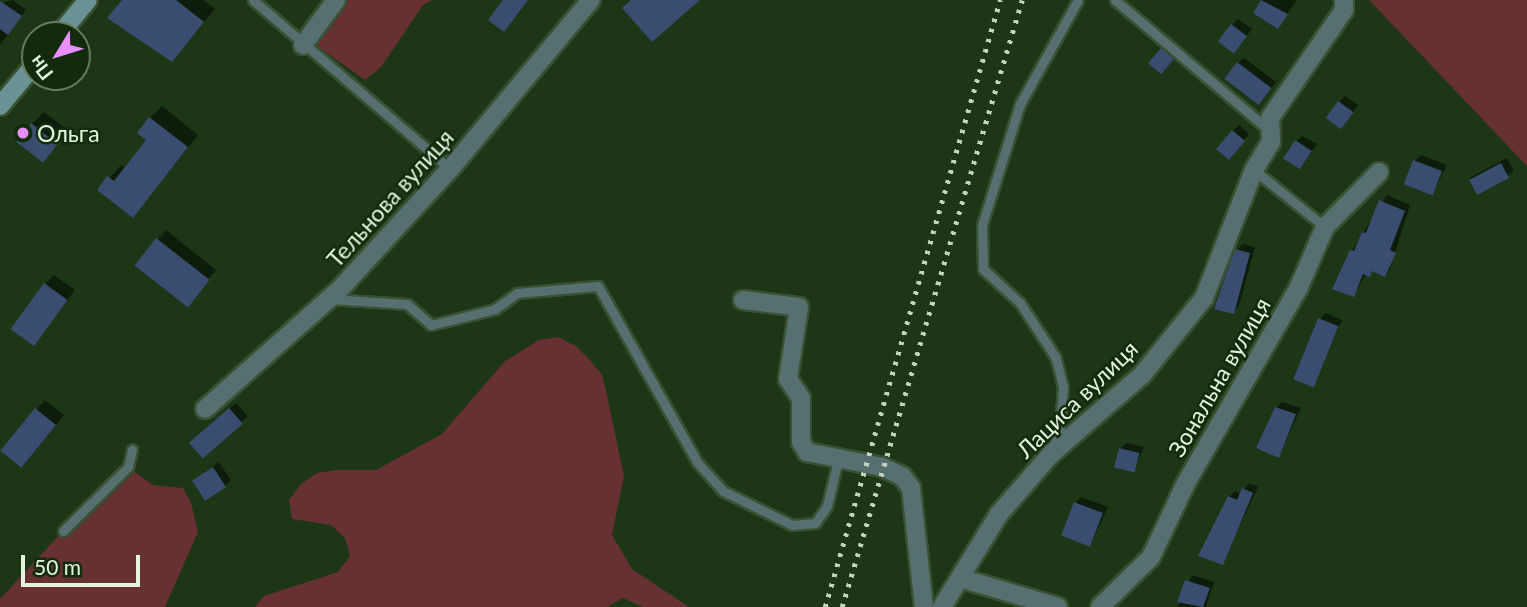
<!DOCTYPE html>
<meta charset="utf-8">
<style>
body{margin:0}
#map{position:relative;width:1527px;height:607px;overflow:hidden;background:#1c3616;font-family:Lato,sans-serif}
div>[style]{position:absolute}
.green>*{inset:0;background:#673032}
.shadow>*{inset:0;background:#0007;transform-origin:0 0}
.building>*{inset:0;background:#384d6f;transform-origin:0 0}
.roads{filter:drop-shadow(2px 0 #385132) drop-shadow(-2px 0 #385132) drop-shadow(0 2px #385132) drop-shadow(0 -2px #385132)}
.service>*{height:9px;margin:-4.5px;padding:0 4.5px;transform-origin:4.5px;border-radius:4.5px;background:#566f70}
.minor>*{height:18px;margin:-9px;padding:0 9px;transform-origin:9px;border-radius:9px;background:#566f70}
.secondary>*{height:18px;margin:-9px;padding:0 9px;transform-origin:9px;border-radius:9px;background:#6b9395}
.rail>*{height:4.5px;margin-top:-2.25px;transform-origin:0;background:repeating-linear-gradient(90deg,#c3d4be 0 3.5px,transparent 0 10.5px)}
.dots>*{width:19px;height:19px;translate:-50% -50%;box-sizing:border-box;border:4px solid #122c0b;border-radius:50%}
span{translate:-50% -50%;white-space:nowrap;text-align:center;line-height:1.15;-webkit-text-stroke:5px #122c0b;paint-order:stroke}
.poi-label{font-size:23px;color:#e4f4e0}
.left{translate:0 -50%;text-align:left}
.street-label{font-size:23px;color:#e4f4e0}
.north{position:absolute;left:21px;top:21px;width:70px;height:70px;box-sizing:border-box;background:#122c0b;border:2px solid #667c60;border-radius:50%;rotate:232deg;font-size:19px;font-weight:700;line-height:28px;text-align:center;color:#e4f4e0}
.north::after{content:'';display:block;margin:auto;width:24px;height:32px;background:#e98efe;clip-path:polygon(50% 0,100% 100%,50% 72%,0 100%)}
.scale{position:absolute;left:21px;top:555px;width:119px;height:32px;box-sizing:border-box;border:4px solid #e4f4e0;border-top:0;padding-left:9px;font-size:21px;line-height:24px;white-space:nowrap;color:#e4f4e0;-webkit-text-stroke:5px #122c0b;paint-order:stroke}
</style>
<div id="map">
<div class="green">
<i style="clip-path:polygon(340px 0,432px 0,423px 5px,381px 67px,365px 80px,307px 39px)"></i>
<i style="clip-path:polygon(1369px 0,1527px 0,1527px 166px)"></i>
<i style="clip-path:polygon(558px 337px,576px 346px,589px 359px,602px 375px,607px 395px,624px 476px,612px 535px,632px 569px,689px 607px,643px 607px,623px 598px,607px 607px,255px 607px,264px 596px,338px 572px,350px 556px,345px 538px,331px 525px,292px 519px,289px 500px,301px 484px,317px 473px,336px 470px,376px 470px,442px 434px,505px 361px,539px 340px)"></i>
<i style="clip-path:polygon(128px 467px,153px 485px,183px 488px,191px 503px,198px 532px,165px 607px,0 607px,0 599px,112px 478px)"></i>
</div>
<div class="shadow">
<i style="clip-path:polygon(13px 0,26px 10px,0 45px,0 4px)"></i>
<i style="clip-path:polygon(124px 0,203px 0,215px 9px,172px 60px)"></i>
<i style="clip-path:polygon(1263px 0,1297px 0,1278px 27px,1255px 12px)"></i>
<i style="clip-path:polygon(1238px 19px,1252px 29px,1235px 51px,1232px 25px)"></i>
<i style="clip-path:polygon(1168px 43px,1179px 52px,1168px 66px,1162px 49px)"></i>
<i style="clip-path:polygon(1244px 58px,1276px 82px,1264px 97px,1238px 63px)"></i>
<i style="clip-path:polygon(1345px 96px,1358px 105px,1346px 121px,1339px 102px)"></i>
<i style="clip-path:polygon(162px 106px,198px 135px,133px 216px,99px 190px,121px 165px,126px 168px,148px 140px,150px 118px)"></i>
<i style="clip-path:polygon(44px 112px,69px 131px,43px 161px,32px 124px)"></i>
<i style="clip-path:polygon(1239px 125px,1249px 134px,1234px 152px,1233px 131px)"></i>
<i style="clip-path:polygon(1302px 136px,1317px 144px,1300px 168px,1297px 141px)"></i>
<i style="clip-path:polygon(1421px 155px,1447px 165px,1432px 194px,1415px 161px)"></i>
<i style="left:1507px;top:158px;width:15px;height:42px;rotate:62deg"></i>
<i style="clip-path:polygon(1387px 195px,1410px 205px,1390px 269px,1385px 275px,1374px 270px,1366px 274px,1354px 295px,1352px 251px)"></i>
<i style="clip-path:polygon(166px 230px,216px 270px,195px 296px,136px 265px)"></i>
<i style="clip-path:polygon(1243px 244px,1255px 247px,1239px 306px,1233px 312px,1237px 250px)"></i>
<i style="clip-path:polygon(54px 275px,75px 290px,33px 344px,45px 284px)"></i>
<i style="clip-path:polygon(1326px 313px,1342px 320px,1310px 384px,1320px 319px)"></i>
<i style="clip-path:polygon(45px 400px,64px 415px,23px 466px,36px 410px)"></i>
<i style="clip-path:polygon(1282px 402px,1301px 408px,1279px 456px,1276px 408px)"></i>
<i style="left:236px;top:403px;width:18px;height:52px;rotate:49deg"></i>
<i style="clip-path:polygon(1126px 443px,1144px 447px,1133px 471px,1120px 449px)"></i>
<i style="clip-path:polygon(219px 462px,231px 480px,225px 486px,194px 480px)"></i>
<i style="clip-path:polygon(1249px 483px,1258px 487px,1222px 563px,1229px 497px,1235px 491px,1241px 494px)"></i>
<i style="clip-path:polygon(1081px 497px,1108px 507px,1091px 544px,1075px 503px)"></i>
<i style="clip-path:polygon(1192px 575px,1214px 582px,1206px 607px,1178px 607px)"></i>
</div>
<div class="building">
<i style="clip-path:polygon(122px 0,176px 0,204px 22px,172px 62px,107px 18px)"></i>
<i style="clip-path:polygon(503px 0,528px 0,504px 32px,488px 20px)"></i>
<i style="clip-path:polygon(631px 0,700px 0,652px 42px,622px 8px)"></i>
<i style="clip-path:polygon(1261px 0,1288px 14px,1278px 29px,1253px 13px)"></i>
<i style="clip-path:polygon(0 1px,22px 16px,8px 35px,0 29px)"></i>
<i style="left:1231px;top:24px;width:20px;height:22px;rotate:37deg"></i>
<i style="left:1161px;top:48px;width:17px;height:20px;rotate:40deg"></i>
<i style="left:1237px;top:62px;width:43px;height:21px;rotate:37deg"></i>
<i style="left:1338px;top:101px;width:19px;height:21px;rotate:36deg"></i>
<i style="clip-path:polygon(149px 117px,188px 147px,133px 218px,97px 190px,107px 176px,114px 181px,146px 140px,137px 133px)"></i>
<i style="left:31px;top:123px;width:34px;height:24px;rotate:38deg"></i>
<i style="left:1232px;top:130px;width:17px;height:25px;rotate:40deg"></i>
<i style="left:1295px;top:140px;width:20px;height:22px;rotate:33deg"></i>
<i style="left:1413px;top:160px;width:31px;height:26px;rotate:21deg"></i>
<i style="left:1501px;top:163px;width:17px;height:36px;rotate:62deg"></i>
<i style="clip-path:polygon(1379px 200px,1405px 211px,1390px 250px,1396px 253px,1385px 277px,1372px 271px,1370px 277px,1363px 274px,1354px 297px,1332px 289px,1350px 250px,1354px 251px,1362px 232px,1366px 233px)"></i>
<i style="left:156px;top:238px;width:68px;height:35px;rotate:38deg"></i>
<i style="clip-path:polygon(1235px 249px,1250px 253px,1234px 314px,1214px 309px)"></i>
<i style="left:44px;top:283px;width:29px;height:57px;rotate:36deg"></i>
<i style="left:1318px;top:318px;width:22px;height:66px;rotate:22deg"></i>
<i style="clip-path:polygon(1275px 407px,1296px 414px,1279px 458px,1256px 448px)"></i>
<i style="left:35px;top:408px;width:27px;height:55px;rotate:39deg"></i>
<i style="left:229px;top:408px;width:21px;height:53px;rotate:49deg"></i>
<i style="left:1119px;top:448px;width:21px;height:20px;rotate:14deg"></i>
<i style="left:213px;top:467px;width:24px;height:25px;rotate:57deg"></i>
<i style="clip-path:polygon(1242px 488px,1253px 493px,1223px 565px,1198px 556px,1228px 496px,1237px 500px)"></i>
<i style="left:1074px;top:502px;width:31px;height:36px;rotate:21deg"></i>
<i style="clip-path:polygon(1185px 580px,1210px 588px,1203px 607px,1177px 602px)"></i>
</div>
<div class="roads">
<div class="service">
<i style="left:253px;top:0;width:260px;rotate:40.6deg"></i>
<i style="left:1115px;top:0;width:202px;rotate:40.2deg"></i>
<i style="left:1254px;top:170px;width:91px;rotate:38.8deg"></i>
<i style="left:330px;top:299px;width:77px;rotate:3.7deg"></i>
<i style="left:407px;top:304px;width:32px;rotate:41deg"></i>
<i style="left:431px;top:325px;width:66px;rotate:-14deg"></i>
<i style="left:495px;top:309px;width:27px;rotate:-36deg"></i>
<i style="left:517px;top:293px;width:81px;rotate:-4.9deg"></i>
<i style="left:598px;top:286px;width:202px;rotate:60.6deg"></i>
<i style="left:697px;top:462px;width:39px;rotate:48deg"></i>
<i style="left:723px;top:491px;width:77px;rotate:26.2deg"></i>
<i style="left:792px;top:525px;width:23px;rotate:-5deg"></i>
<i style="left:815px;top:523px;width:21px;rotate:-55deg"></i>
<i style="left:827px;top:506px;width:47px;rotate:-76.6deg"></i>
<i style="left:1053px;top:448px;width:22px;rotate:-72deg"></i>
<i style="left:1060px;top:427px;width:40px;rotate:-85.7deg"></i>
<i style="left:1063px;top:387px;width:30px;rotate:-104deg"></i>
<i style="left:1056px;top:358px;width:66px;rotate:-123.2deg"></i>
<i style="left:1020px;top:303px;width:50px;rotate:-137.4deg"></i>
<i style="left:983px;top:269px;width:44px;rotate:-91.3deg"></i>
<i style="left:982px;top:225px;width:127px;rotate:-72.6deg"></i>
<i style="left:1020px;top:104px;width:119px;rotate:-60.9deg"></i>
<i style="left:63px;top:531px;width:91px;rotate:-44.6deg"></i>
<i style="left:128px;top:467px;width:18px;rotate:-77deg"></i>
</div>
<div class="minor">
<i style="left:303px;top:45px;width:56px;rotate:-53.7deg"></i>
<i style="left:743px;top:300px;width:56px;rotate:7.1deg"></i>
<i style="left:799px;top:307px;width:73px;rotate:98.7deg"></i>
<i style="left:788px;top:379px;width:23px;rotate:56deg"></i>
<i style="left:801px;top:398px;width:44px;rotate:90deg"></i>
<i style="left:801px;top:442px;width:12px;rotate:59deg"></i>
<i style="left:807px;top:452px;width:76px;rotate:11.3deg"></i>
<i style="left:882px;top:467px;width:22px;rotate:24deg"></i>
<i style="left:902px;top:476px;width:15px;rotate:53deg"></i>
<i style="left:911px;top:488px;width:120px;rotate:83.8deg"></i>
<i style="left:205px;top:409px;width:181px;rotate:-41.6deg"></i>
<i style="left:340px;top:289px;width:163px;rotate:-47.5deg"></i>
<i style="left:450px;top:169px;width:220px;rotate:-50.2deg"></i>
<i style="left:960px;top:578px;width:102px;rotate:16.5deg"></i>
<i style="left:942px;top:607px;width:109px;rotate:-58.5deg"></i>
<i style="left:999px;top:514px;width:79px;rotate:-49.1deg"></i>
<i style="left:1051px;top:454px;width:121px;rotate:-41deg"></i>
<i style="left:1142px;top:375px;width:99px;rotate:-51.2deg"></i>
<i style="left:1204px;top:298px;width:137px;rotate:-68.7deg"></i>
<i style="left:1254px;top:170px;width:33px;rotate:-59deg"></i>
<i style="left:1271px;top:142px;width:24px;rotate:-92deg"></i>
<i style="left:1270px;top:118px;width:131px;rotate:-55.6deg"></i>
<i style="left:1344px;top:10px;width:10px;rotate:-90deg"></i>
<i style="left:1100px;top:607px;width:71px;rotate:-44.4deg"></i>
<i style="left:1151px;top:557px;width:82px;rotate:-64.7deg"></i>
<i style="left:1186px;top:483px;width:226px;rotate:-60deg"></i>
<i style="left:1299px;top:287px;width:65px;rotate:-66.6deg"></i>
<i style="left:1325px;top:227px;width:77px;rotate:-45.5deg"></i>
</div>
<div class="secondary">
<i style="left:59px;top:35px;width:45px;rotate:-50.4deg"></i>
<i style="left:0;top:106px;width:55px;rotate:-50.2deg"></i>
</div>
</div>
<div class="rail">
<i style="left:825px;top:607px;width:632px;rotate:-73.92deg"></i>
<i style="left:842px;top:607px;width:633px;rotate:-73.48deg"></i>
</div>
<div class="dots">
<i style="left:23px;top:133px;background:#e98efe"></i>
</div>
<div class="poi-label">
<span class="left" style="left:37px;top:133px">Ольга</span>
</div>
<div class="street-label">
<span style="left:390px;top:198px;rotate:-48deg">Тельнова вулиця</span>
<span style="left:1219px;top:377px;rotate:-60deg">Зональна вулиця</span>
<span style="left:1077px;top:399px;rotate:-44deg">Лациса вулиця</span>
</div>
<div class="north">Пн</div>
<div class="scale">50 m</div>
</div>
